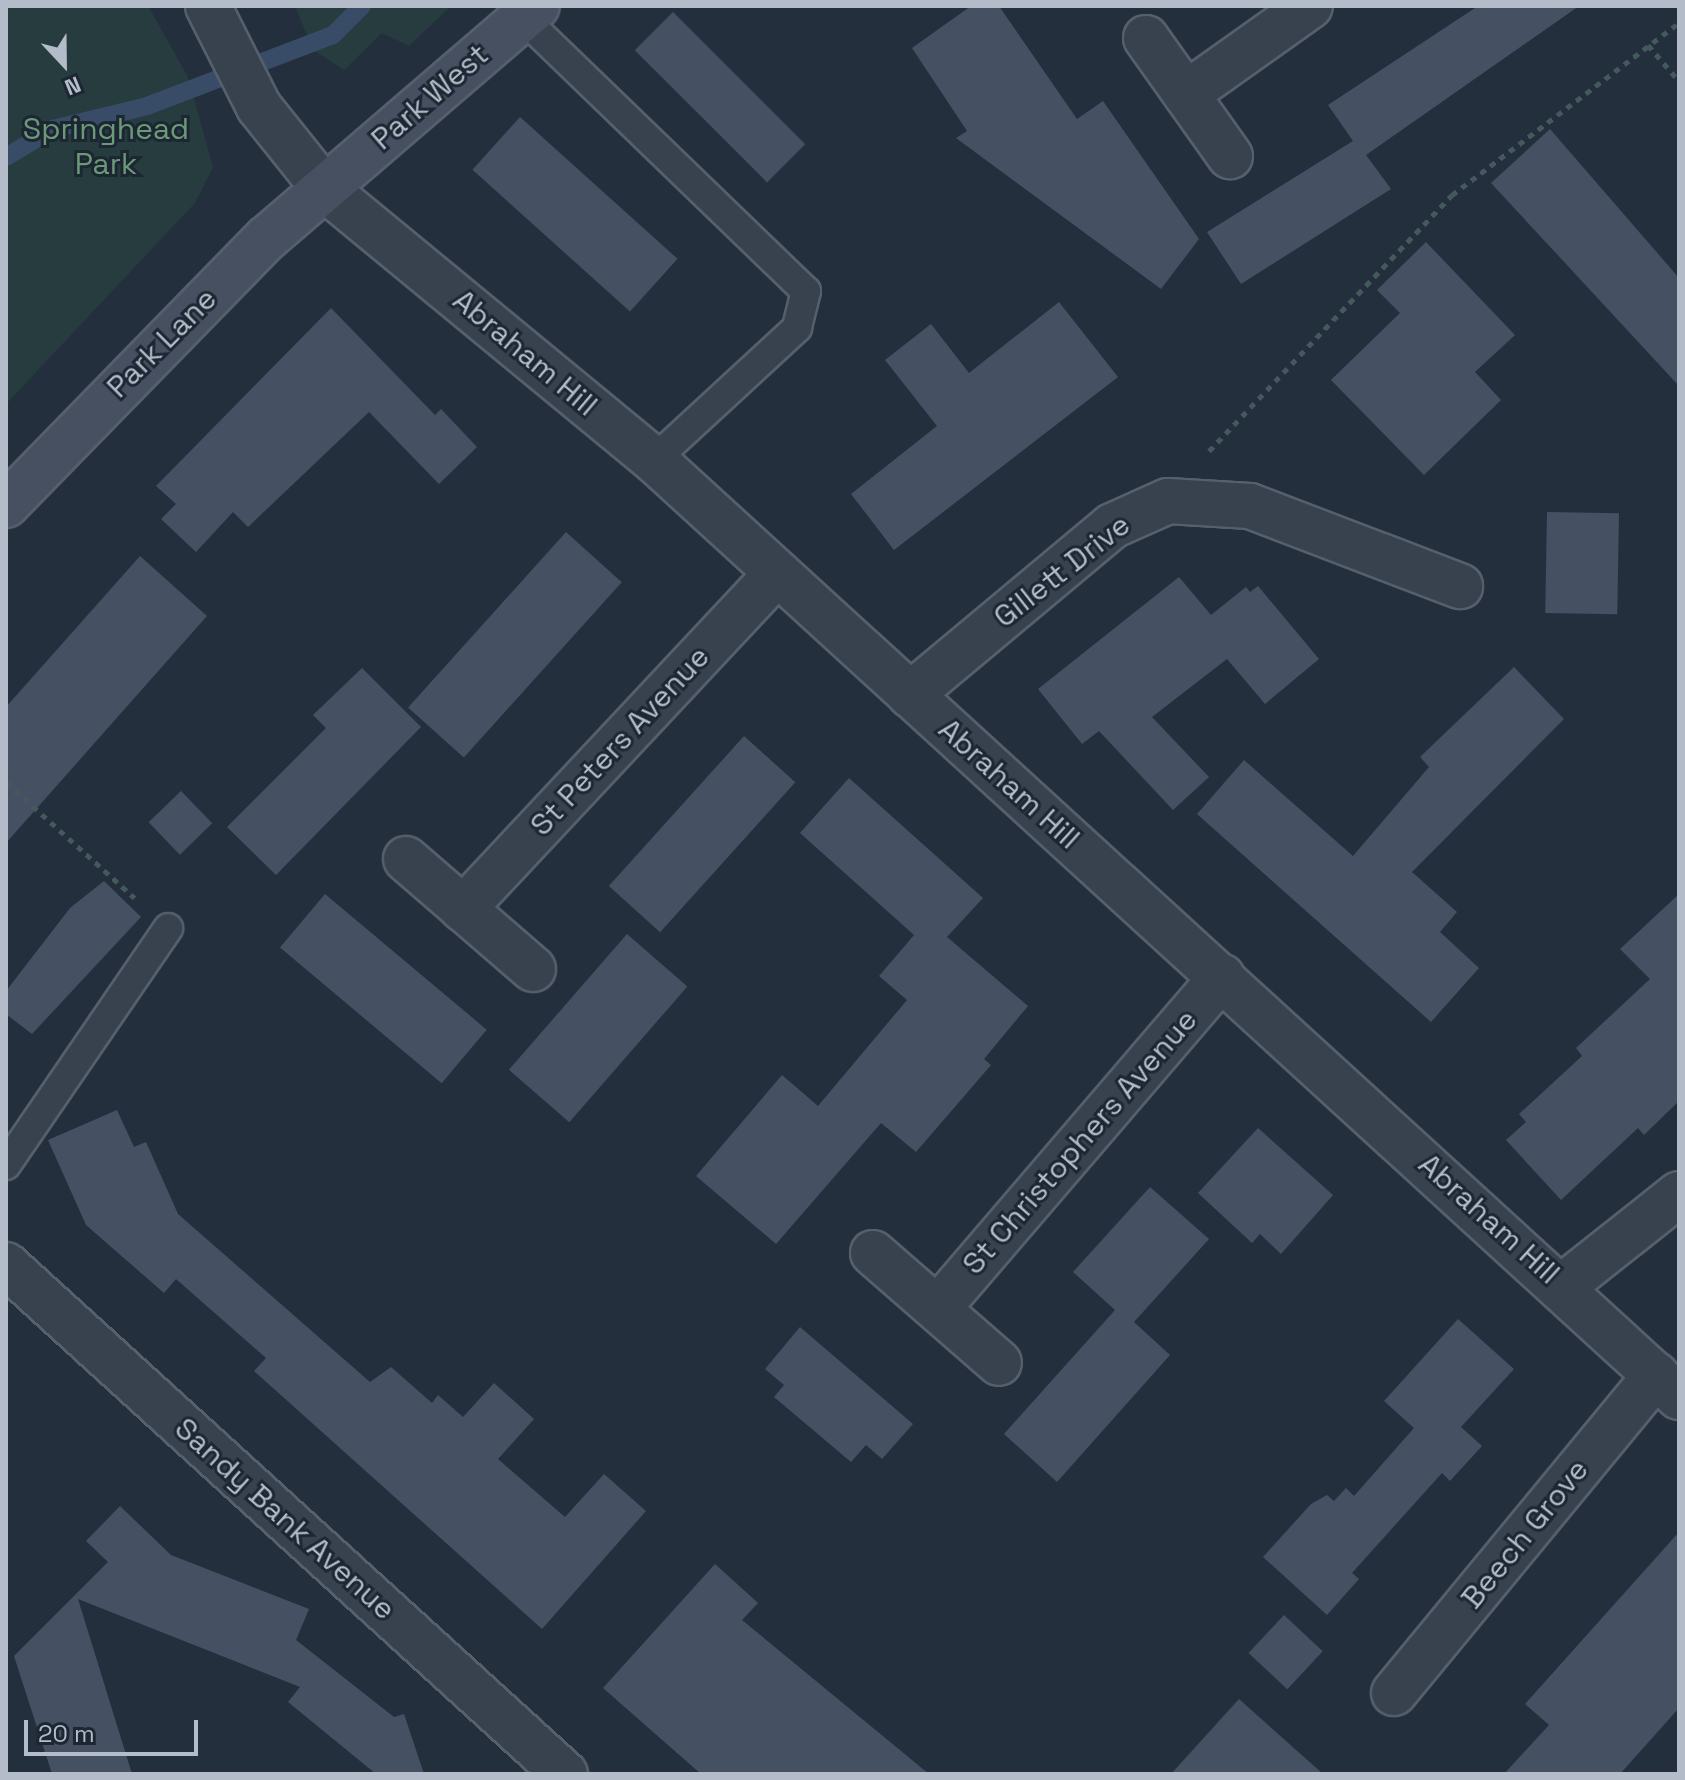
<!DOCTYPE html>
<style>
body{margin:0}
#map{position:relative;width:1685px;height:1780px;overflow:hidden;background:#242f3e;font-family:"Space Grotesk",sans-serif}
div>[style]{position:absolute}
.green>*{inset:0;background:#263c3f}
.stream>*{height:18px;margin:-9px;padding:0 9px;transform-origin:9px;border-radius:9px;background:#394c67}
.building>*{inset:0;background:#455162;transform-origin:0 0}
.path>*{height:5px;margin-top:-2.5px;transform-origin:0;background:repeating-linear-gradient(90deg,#44595c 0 6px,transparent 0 12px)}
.roads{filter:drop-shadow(2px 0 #565f6c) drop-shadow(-2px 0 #565f6c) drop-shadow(0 2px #565f6c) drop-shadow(0 -2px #565f6c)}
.lane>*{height:28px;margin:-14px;padding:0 14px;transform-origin:14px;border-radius:14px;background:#38414e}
.street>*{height:44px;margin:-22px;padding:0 22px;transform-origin:22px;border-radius:22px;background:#38414e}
.secondary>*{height:44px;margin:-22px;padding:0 22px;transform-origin:22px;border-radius:22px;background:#465061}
span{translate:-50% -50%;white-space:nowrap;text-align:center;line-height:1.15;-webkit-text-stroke:6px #1d2633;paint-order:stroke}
.street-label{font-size:30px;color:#b4bcc9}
.park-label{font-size:30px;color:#6b9a76}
.frame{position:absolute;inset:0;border:8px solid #b4bcc9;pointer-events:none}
.north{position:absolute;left:24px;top:24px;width:80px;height:80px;-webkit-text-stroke:6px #1d2633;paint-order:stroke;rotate:158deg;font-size:22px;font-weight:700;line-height:32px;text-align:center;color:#b4bcc9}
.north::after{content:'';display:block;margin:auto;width:28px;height:36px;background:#b4bcc9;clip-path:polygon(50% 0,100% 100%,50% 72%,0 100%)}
.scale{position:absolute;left:24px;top:1720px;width:174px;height:36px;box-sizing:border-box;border:4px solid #b4bcc9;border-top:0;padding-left:10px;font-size:24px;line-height:28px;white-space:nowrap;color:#b4bcc9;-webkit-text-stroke:6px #1d2633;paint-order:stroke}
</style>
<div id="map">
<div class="green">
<i style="clip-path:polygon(6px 6px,148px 6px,188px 77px,213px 167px,195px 203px,6px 404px)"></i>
<i style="clip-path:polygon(295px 6px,451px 6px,409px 46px,382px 33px,344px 70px,313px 50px)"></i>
</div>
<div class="stream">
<i style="left:6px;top:157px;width:55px;rotate:-30.8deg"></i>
<i style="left:53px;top:129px;width:97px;rotate:-13.7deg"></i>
<i style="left:147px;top:106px;width:199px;rotate:-20.9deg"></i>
<i style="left:333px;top:35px;width:41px;rotate:-45deg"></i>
</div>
<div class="building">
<i style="clip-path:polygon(971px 6px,999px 6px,1077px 119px,1103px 101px,1199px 239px,1161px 289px,956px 138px,967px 131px,912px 48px)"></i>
<i style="clip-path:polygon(1478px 6px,1579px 6px,1366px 155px,1391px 189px,1241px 284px,1207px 232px,1353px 141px,1328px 105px)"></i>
<i style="left:673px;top:12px;width:187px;height:54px;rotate:45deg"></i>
<i style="left:520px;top:117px;width:212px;height:71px;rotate:42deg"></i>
<i style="clip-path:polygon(1550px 129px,1679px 278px,1679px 386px,1491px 183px)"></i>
<i style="clip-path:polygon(1426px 242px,1515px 335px,1475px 372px,1501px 400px,1424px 475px,1331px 380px,1400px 313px,1377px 290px)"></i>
<i style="clip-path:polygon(1059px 302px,1118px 377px,894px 550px,851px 494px,937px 426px,885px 360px,931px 324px,969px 373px)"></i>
<i style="clip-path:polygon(331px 308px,435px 415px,441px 409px,477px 447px,439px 484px,369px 412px,248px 527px,233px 512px,196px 552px,161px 519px,176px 504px,156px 486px)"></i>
<i style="left:1547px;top:512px;width:72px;height:101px;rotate:1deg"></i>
<i style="left:566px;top:532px;width:75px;height:236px;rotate:42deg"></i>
<i style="clip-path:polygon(140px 556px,207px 616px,6px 843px,6px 707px)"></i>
<i style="clip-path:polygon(1179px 577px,1211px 615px,1246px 587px,1250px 592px,1258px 586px,1319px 659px,1265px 704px,1227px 659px,1152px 717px,1209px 777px,1173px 810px,1099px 731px,1082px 744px,1038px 689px)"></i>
<i style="clip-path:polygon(1514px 667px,1564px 719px,1412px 872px,1457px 912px,1440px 932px,1479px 968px,1431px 1022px,1197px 814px,1244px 760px,1353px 856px,1429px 767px,1420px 757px)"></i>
<i style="clip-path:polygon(362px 668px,421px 727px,276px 875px,227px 827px,326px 728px,313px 715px)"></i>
<i style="left:744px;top:736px;width:69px;height:202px;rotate:42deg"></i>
<i style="clip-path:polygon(849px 778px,983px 898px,947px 937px,1028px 1006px,984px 1059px,991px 1065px,916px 1152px,881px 1123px,776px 1244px,696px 1176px,782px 1075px,818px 1106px,907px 1000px,879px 976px,914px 935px,800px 833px)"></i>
<i style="left:181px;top:791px;width:45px;height:45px;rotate:46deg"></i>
<i style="clip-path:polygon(104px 881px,141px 917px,32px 1034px,6px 1014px,6px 991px,70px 908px)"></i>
<i style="left:325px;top:894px;width:211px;height:70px;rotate:40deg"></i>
<i style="clip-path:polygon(1679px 894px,1679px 1101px,1644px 1135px,1638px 1128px,1561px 1200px,1506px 1140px,1526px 1122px,1519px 1114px,1582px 1056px,1576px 1048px,1650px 979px,1620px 949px)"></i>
<i style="left:627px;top:934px;width:80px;height:180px;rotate:41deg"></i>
<i style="clip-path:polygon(117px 1110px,134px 1147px,146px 1142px,178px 1214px,370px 1382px,391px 1367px,432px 1403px,438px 1395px,463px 1417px,494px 1383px,534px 1419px,498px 1459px,565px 1517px,604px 1474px,646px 1511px,542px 1629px,254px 1371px,266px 1358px,176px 1279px,164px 1293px,86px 1225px,48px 1140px)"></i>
<i style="clip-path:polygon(1258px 1128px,1333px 1195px,1281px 1254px,1260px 1234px,1252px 1243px,1198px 1193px)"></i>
<i style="clip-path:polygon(1150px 1187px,1209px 1239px,1134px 1322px,1170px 1355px,1057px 1482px,1004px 1434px,1115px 1310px,1073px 1272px)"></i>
<i style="clip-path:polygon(1458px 1319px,1514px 1369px,1461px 1427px,1482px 1446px,1450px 1481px,1442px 1473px,1352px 1573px,1359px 1579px,1327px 1615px,1263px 1557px,1311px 1504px,1327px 1495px,1334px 1501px,1346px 1488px,1354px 1496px,1414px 1428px,1384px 1401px)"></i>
<i style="clip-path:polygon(800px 1327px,913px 1424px,882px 1459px,866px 1445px,851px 1462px,774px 1397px,784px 1385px,765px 1369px)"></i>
<i style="clip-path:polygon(120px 1506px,171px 1555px,309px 1609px,296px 1640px,394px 1717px,404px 1714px,424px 1774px,376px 1774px,288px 1702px,300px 1687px,78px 1599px,132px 1774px,52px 1774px,14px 1656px,108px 1562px,86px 1541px)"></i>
<i style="clip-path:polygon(1679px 1532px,1679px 1708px,1620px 1774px,1504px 1774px,1549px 1725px,1525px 1704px)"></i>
<i style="clip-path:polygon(715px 1564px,758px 1603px,742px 1620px,929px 1774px,701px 1774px,603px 1688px)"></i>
<i style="left:1284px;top:1615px;width:53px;height:52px;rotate:43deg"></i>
<i style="clip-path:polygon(1239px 1699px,1323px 1774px,1171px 1774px)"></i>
</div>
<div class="path">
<i style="left:1648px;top:45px;width:48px;rotate:49.3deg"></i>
<i style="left:1209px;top:451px;width:353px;rotate:-46.5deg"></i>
<i style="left:1452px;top:195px;width:285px;rotate:-37.2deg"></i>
<i style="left:6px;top:782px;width:173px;rotate:42deg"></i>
</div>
<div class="roads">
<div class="lane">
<i style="left:523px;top:18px;width:393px;rotate:44deg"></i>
<i style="left:806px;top:291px;width:38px;rotate:104deg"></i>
<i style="left:797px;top:328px;width:195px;rotate:137.3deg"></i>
<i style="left:6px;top:1165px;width:287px;rotate:-55.6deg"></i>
</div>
<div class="street">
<i style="left:208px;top:6px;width:113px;rotate:63.2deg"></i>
<i style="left:259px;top:107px;width:104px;rotate:51.3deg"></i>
<i style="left:324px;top:188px;width:428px;rotate:39.5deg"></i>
<i style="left:654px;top:460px;width:1389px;rotate:42.43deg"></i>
<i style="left:1146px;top:38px;width:145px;rotate:54.6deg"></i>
<i style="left:1186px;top:94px;width:152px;rotate:-35.4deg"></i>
<i style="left:910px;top:695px;width:263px;rotate:-39.9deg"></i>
<i style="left:1112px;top:526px;width:61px;rotate:-24.1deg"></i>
<i style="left:1168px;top:501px;width:82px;rotate:3.5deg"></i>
<i style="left:1250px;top:506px;width:225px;rotate:20.9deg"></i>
<i style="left:406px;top:859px;width:168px;rotate:40.9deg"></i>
<i style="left:463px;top:909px;width:460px;rotate:-46.9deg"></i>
<i style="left:873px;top:1253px;width:167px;rotate:41.1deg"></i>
<i style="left:6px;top:1265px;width:756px;rotate:42.32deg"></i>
<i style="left:1563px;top:1286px;width:148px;rotate:-38.4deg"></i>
<i style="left:939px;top:1307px;width:435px;rotate:-49.4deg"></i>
<i style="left:1394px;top:1693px;width:412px;rotate:-50.5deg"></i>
</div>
<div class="secondary">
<i style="left:6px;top:505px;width:373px;rotate:-45.7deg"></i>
<i style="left:267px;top:238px;width:356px;rotate:-40.7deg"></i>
</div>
</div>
<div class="street-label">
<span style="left:430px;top:97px;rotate:-41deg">Park West</span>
<span style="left:162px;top:343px;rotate:-45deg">Park Lane</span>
<span style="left:525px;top:353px;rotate:40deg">Abraham Hill</span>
<span style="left:1062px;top:571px;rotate:-38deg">Gillett Drive</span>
<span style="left:620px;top:741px;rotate:-47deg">St Peters Avenue</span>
<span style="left:1009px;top:784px;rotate:42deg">Abraham Hill</span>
<span style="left:1080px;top:1142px;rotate:-49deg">St Christophers Avenue</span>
<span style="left:1489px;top:1219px;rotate:42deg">Abraham Hill</span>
<span style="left:285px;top:1519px;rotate:42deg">Sandy Bank Avenue</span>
<span style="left:1525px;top:1534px;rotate:-51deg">Beech Grove</span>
</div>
<div class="park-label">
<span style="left:106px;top:146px">Springhead<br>Park</span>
</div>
<div class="frame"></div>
<div class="north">N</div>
<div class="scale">20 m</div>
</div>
